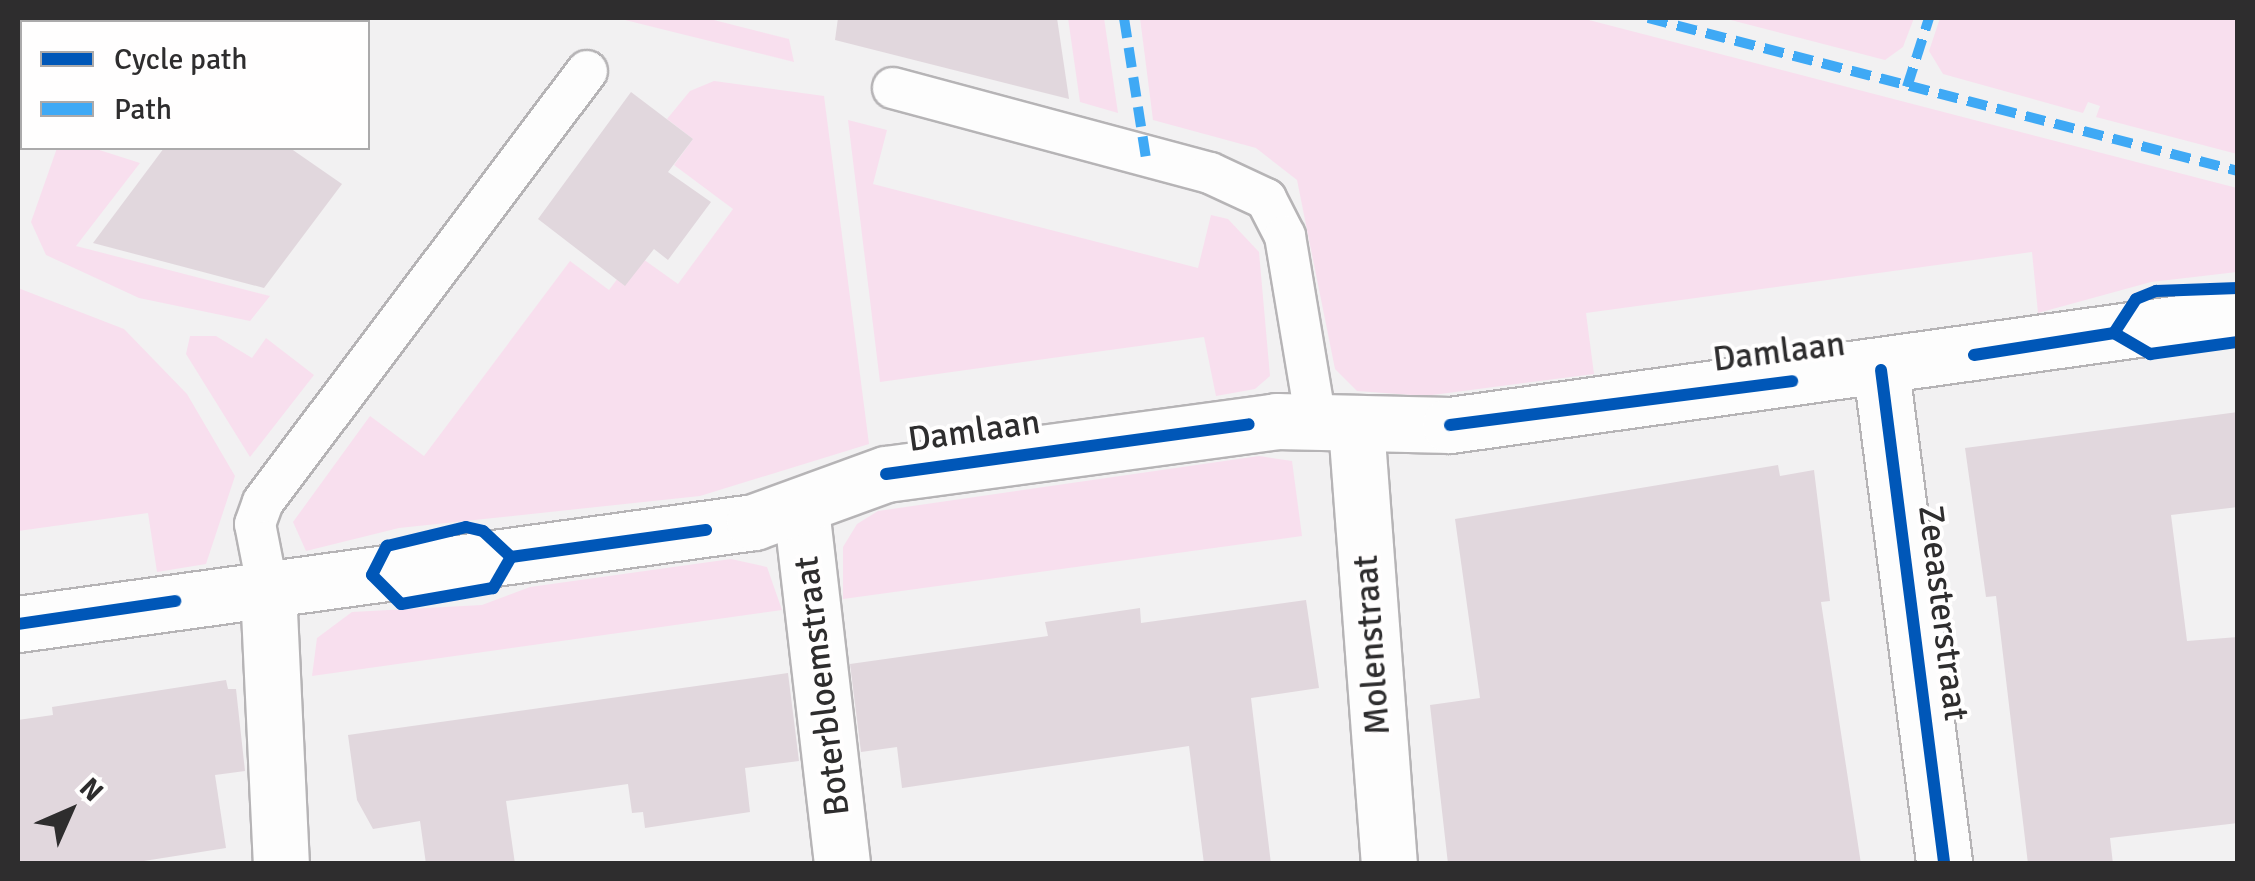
<!DOCTYPE html>
<style>
body{margin:0}
#map{position:relative;width:2255px;height:881px;overflow:hidden;background:#f2f1f2;font-family:Signika,sans-serif}
div>[style]{position:absolute}
.green>*{inset:0;background:#f8dfee}
.building>*{inset:0;background:#e1d7dd}
.roads{filter:drop-shadow(2px 0 #b6b4b6) drop-shadow(-2px 0 #b6b4b6) drop-shadow(0 2px #b6b4b6) drop-shadow(0 -2px #b6b4b6)}
.lane>*{height:40px;margin:-20px;padding:0 20px;transform-origin:20px;border-radius:20px;background:#fdfdfd}
.street>*{height:55px;margin:-27.5px;padding:0 27.5px;transform-origin:27.5px;border-radius:27.5px;background:#fdfdfd}
.quiet>*{height:10px;margin-top:-5px;transform-origin:0;background:repeating-linear-gradient(90deg,#3fa9f5 0 20px,transparent 0 30px)}
.cycleway>*{height:12px;margin:-6px;padding:0 6px;transform-origin:6px;border-radius:6px;background:#0057b8}
span{translate:-50% -50%;white-space:nowrap;text-align:center;line-height:1.15;-webkit-text-stroke:8px #fffefe;paint-order:stroke}
.street-label{font-size:35px;color:#2e2d2e}
.frame{position:absolute;inset:0;border:20px solid #2e2d2e;pointer-events:none}
.legend{position:absolute;left:20px;top:20px;width:350px;height:130px;box-sizing:border-box;background:#fffefe;border:2px solid #abaaab;margin:0;padding:12px 18px;list-style:none;font-size:30px;color:#2e2d2e}
.legend li{display:flex;align-items:center;gap:20px;height:50px}
.legend b{width:50px;border:2px solid #abaaab}
.north{position:absolute;left:20px;top:761px;width:100px;height:100px;-webkit-text-stroke:8px #fffefe;paint-order:stroke;rotate:45deg;font-size:28px;font-weight:700;line-height:40px;text-align:center;color:#2e2d2e}
.north::after{content:'';display:block;margin:auto;width:35px;height:45px;background:#2e2d2e;clip-path:polygon(50% 0,100% 100%,50% 72%,0 100%)}
</style>
<div id="map">
<div class="green">
<i style="clip-path:polygon(617px 18px,706px 18px,789px 39px,794px 62px)"></i>
<i style="clip-path:polygon(1068px 18px,1104px 18px,1118px 113px,1080px 102px)"></i>
<i style="clip-path:polygon(1140px 18px,1581px 18px,2237px 188px,2237px 272px,2151px 282px,2038px 313px,2032px 252px,1586px 313px,1594px 374px,1425px 396px,1357px 391px,1335px 369px,1297px 180px,1256px 148px,1153px 120px)"></i>
<i style="clip-path:polygon(1723px 18px,1914px 18px,1903px 47px,1885px 60px)"></i>
<i style="clip-path:polygon(1940px 18px,2237px 18px,2237px 154px,2096px 117px,2100px 106px,2088px 102px,2083px 113px,1943px 74px,1929px 51px)"></i>
<i style="clip-path:polygon(714px 81px,824px 96px,869px 444px,700px 496px,399px 528px,306px 551px,293px 522px,370px 416px,424px 456px,570px 261px,609px 290px,636px 254px,678px 284px,733px 209px,674px 165px,693px 139px,667px 119px,690px 91px)"></i>
<i style="clip-path:polygon(848px 120px,887px 130px,873px 184px,1198px 268px,1211px 215px,1228px 219px,1259px 252px,1270px 376px,1255px 389px,1216px 396px,1204px 337px,880px 382px)"></i>
<i style="clip-path:polygon(57px 148px,93px 148px,140px 163px,76px 246px,270px 296px,250px 321px,139px 298px,46px 255px,31px 222px)"></i>
<i style="clip-path:polygon(18px 288px,124px 329px,187px 394px,235px 476px,206px 564px,157px 572px,148px 513px,18px 531px)"></i>
<i style="clip-path:polygon(190px 336px,216px 336px,252px 358px,266px 338px,314px 375px,250px 457px,186px 354px)"></i>
<i style="clip-path:polygon(1259px 456px,1292px 461px,1302px 536px,843px 599px,843px 547px,857px 524px,878px 511px)"></i>
<i style="clip-path:polygon(731px 559px,767px 567px,782px 610px,312px 676px,317px 638px,352px 612px,482px 605px,530px 587px)"></i>
</div>
<div class="building">
<i style="clip-path:polygon(838px 18px,1057px 18px,1069px 99px,835px 40px)"></i>
<i style="clip-path:polygon(631px 92px,693px 139px,668px 172px,711px 202px,668px 260px,654px 249px,625px 286px,538px 219px)"></i>
<i style="clip-path:polygon(164px 148px,290px 148px,342px 184px,264px 288px,93px 243px)"></i>
<i style="clip-path:polygon(2238px 412px,2238px 507px,2171px 515px,2187px 641px,2238px 637px,2238px 823px,2110px 838px,2113px 864px,2028px 864px,1996px 596px,1986px 597px,1965px 448px)"></i>
<i style="clip-path:polygon(1778px 465px,1780px 476px,1814px 470px,1830px 601px,1821px 602px,1861px 864px,1448px 864px,1430px 705px,1480px 698px,1455px 519px)"></i>
<i style="clip-path:polygon(1306px 600px,1319px 688px,1251px 698px,1271px 864px,1204px 864px,1189px 746px,902px 788px,897px 747px,861px 752px,850px 664px,1048px 636px,1045px 622px,1140px 608px,1141px 623px)"></i>
<i style="clip-path:polygon(788px 673px,799px 761px,745px 768px,750px 812px,645px 828px,643px 812px,632px 813px,628px 784px,506px 801px,515px 864px,426px 864px,420px 821px,373px 829px,357px 800px,348px 735px)"></i>
<i style="clip-path:polygon(226px 680px,228px 689px,236px 689px,245px 771px,215px 775px,226px 848px,125px 864px,18px 864px,18px 720px,53px 715px,52px 707px)"></i>
</div>
<div class="roads">
<div class="lane">
<i style="left:893px;top:88px;width:328px;rotate:15deg"></i>
<i style="left:1210px;top:173px;width:62px;rotate:24.9deg"></i>
<i style="left:1266px;top:199px;width:42px;rotate:62.8deg"></i>
<i style="left:1285px;top:236px;width:189px;rotate:80.5deg"></i>
<i style="left:268px;top:590px;width:67px;rotate:-101.1deg"></i>
<i style="left:255px;top:524px;width:23px;rotate:-70deg"></i>
<i style="left:263px;top:502px;width:539px;rotate:-53.07deg"></i>
</div>
<div class="street">
<i style="left:1881px;top:370px;width:498px;rotate:82.7deg"></i>
<i style="left:1356px;top:426px;width:439px;rotate:85.7deg"></i>
<i style="left:801px;top:509px;width:357px;rotate:83.4deg"></i>
<i style="left:268px;top:590px;width:274px;rotate:87.3deg"></i>
<i style="left:18px;top:624px;width:743px;rotate:-7.89deg"></i>
<i style="left:754px;top:522px;width:140px;rotate:-20deg"></i>
<i style="left:886px;top:474px;width:394px;rotate:-7.7deg"></i>
<i style="left:1276px;top:421px;width:174px;rotate:1.3deg"></i>
<i style="left:1450px;top:425px;width:796px;rotate:-7.95deg"></i>
</div>
</div>
<div class="quiet">
<i style="left:1124px;top:18px;width:142px;rotate:81.1deg"></i>
<i style="left:1648px;top:18px;width:610px;rotate:14.54deg"></i>
<i style="left:1907px;top:87px;width:72px;rotate:-72.3deg"></i>
</div>
<div class="cycleway">
<i style="left:2114px;top:333px;width:40px;rotate:-57.1deg"></i>
<i style="left:2136px;top:299px;width:22px;rotate:-22deg"></i>
<i style="left:2156px;top:291px;width:82px;rotate:-2.1deg"></i>
<i style="left:2114px;top:333px;width:42px;rotate:30.3deg"></i>
<i style="left:2150px;top:354px;width:89px;rotate:-7.8deg"></i>
<i style="left:1974px;top:355px;width:142px;rotate:-8.9deg"></i>
<i style="left:1881px;top:370px;width:498px;rotate:82.7deg"></i>
<i style="left:1450px;top:425px;width:345px;rotate:-7.3deg"></i>
<i style="left:886px;top:474px;width:366px;rotate:-7.8deg"></i>
<i style="left:466px;top:527px;width:17px;rotate:13deg"></i>
<i style="left:483px;top:531px;width:38px;rotate:43deg"></i>
<i style="left:511px;top:557px;width:36px;rotate:120deg"></i>
<i style="left:493px;top:588px;width:93px;rotate:170.1deg"></i>
<i style="left:401px;top:604px;width:41px;rotate:-135deg"></i>
<i style="left:372px;top:575px;width:33px;rotate:-63deg"></i>
<i style="left:387px;top:546px;width:81px;rotate:-13.5deg"></i>
<i style="left:511px;top:557px;width:197px;rotate:-7.9deg"></i>
<i style="left:18px;top:624px;width:159px;rotate:-8.3deg"></i>
</div>
<div class="street-label">
<span style="left:1779px;top:352px;rotate:-7deg">Damlaan</span>
<span style="left:974px;top:431px;rotate:-8deg">Damlaan</span>
<span style="left:1943px;top:613px;rotate:83deg">Zeeasterstraat</span>
<span style="left:1372px;top:645px;rotate:-94deg">Molenstraat</span>
<span style="left:822px;top:686px;rotate:-97deg">Boterbloemstraat</span>
</div>
<div class="frame"></div>
<ul class="legend">
<li><b style="height:12px;background:#0057b8"></b>Cycle path</li>
<li><b style="height:12px;background:#3fa9f5"></b>Path</li>
</ul>
<div class="north">N</div>
</div>
